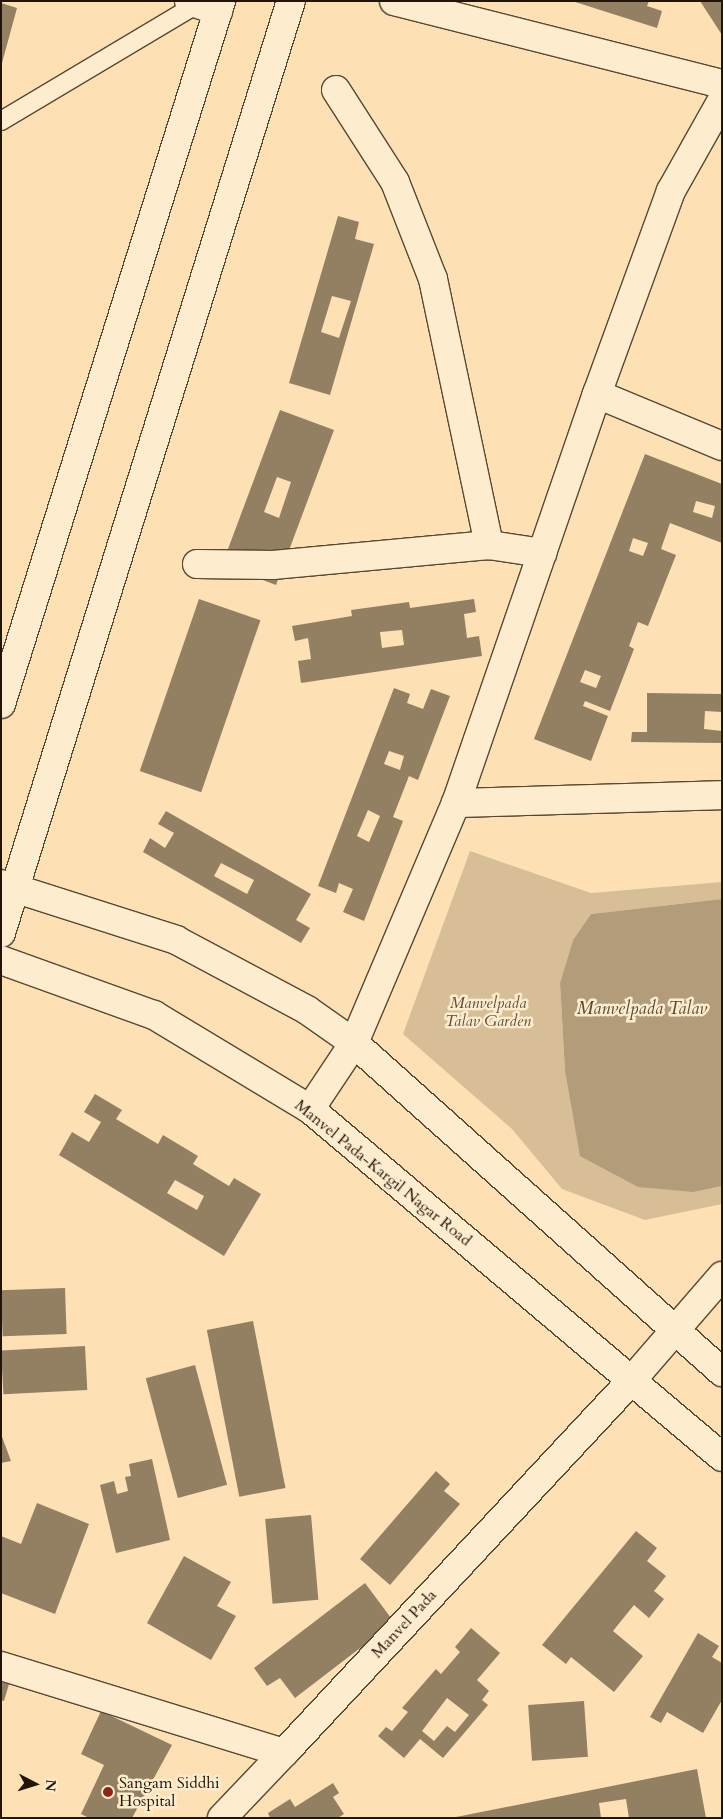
<!DOCTYPE html>
<style>
body{margin:0}
#map{position:relative;width:723px;height:1819px;overflow:hidden;background:#fde1b5;font-family:Cardo,serif}
div>[style]{position:absolute}
.green>*{inset:0;background:#d7be97}
.water>*{inset:0;background:#b29c7a}
.building>*{inset:0;background:#937f61;transform-origin:0 0}
.roads{filter:drop-shadow(1px 0 #574832) drop-shadow(-1px 0 #574832) drop-shadow(0 1px #574832) drop-shadow(0 -1px #574832)}
.lane>*{height:18px;margin:-9px;padding:0 9px;transform-origin:9px;border-radius:9px;background:#feeccf}
.street>*{height:28px;margin:-14px;padding:0 14px;transform-origin:14px;border-radius:14px;background:#feeccf}
.secondary>*{height:28px;margin:-14px;padding:0 14px;transform-origin:14px;border-radius:14px;background:#feeccf}
.dots>*{width:14px;height:14px;translate:-50% -50%;box-sizing:border-box;border:2px solid #feeccf;border-radius:50%}
span{translate:-50% -50%;white-space:nowrap;text-align:center;line-height:1.15;-webkit-text-stroke:5px #feeccf;paint-order:stroke}
.park-label{font-size:16px;color:#605039;font-style:italic}
.street-label{font-size:16px;color:#201507}
.poi-label{font-size:16px;color:#201507}
.left{translate:0 -50%;text-align:left}
.water-label{font-size:18px;color:#5a4b35;font-style:italic}
.frame{position:absolute;inset:0;border:2px solid #201507;pointer-events:none}
.north{position:absolute;left:10px;top:1759px;width:50px;height:50px;-webkit-text-stroke:4px #feeccf;paint-order:stroke;rotate:95deg;font-size:14px;font-weight:700;line-height:20px;text-align:center;color:#201507}
.north::after{content:'';display:block;margin:auto;width:18px;height:22px;background:#201507;clip-path:polygon(50% 0,100% 100%,50% 72%,0 100%)}
</style>
<div id="map">
<div class="green">
<i style="clip-path:polygon(470px 851px,591px 893px,722px 882px,722px 899px,591px 914px,573px 940px,560px 983px,565px 1070px,694px 1192px,722px 1186px,722px 1204px,645px 1220px,562px 1189px,512px 1129px,403px 1034px)"></i>
</div>
<div class="water">
<i style="clip-path:polygon(722px 899px,722px 1186px,694px 1192px,638px 1187px,580px 1156px,565px 1070px,560px 983px,573px 940px,591px 914px)"></i>
</div>
<div class="building">
<i style="clip-path:polygon(572px 1px,649px 1px,647px 6px,662px 11px,657px 28px)"></i>
<i style="clip-path:polygon(700px 1px,722px 1px,722px 35px)"></i>
<i style="clip-path:polygon(1px 3px,17px 8px,2px 63px,1px 63px)"></i>
<i style="clip-path:polygon(evenodd,338px 216px,359px 222px,355px 239px,374px 244px,330px 395px,289px 383px,338px 216px,332px 296px,351px 301px,339px 338px,321px 332px,332px 296px)"></i>
<i style="clip-path:polygon(evenodd,280px 410px,334px 430px,276px 585px,222px 565px,280px 410px,277px 477px,291px 482px,279px 518px,264px 512px,277px 477px)"></i>
<i style="clip-path:polygon(evenodd,645px 454px,722px 484px,722px 543px,670px 523px,661px 549px,676px 555px,648px 626px,638px 622px,629px 646px,634px 649px,610px 711px,585px 701px,583px 706px,608px 716px,591px 761px,534px 739px,645px 454px,696px 501px,715px 506px,712px 518px,693px 512px,696px 501px,645px 454px,633px 538px,648px 543px,643px 556px,629px 551px,633px 538px,645px 454px,585px 670px,601px 676px,596px 688px,580px 682px,585px 670px)"></i>
<i style="left:199px;top:599px;width:65px;height:182px;rotate:19deg"></i>
<i style="clip-path:polygon(evenodd,474px 599px,476px 612px,464px 614px,467px 638px,479px 636px,482px 656px,301px 683px,298px 661px,311px 659px,308px 638px,295px 641px,292px 626px,352px 616px,351px 610px,409px 602px,410px 608px,474px 599px,402px 630px,404px 645px,382px 648px,380px 632px,402px 630px)"></i>
<i style="clip-path:polygon(evenodd,394px 688px,410px 694px,407px 703px,423px 709px,431px 689px,450px 696px,418px 780px,409px 776px,393px 817px,403px 821px,364px 921px,343px 912px,353px 889px,339px 883px,336px 893px,318px 886px,394px 688px,389px 751px,404px 756px,400px 770px,384px 764px,389px 751px,394px 688px,368px 810px,380px 816px,369px 842px,357px 836px,368px 810px)"></i>
<i style="clip-path:polygon(647px 693px,722px 694px,722px 712px,705px 711px,704px 729px,722px 731px,722px 743px,631px 742px,632px 732px,647px 732px)"></i>
<i style="clip-path:polygon(evenodd,166px 811px,311px 894px,296px 920px,310px 928px,301px 943px,143px 852px,150px 838px,165px 848px,174px 833px,158px 824px,166px 811px,221px 863px,254px 880px,247px 894px,214px 876px,221px 863px)"></i>
<i style="clip-path:polygon(evenodd,95px 1094px,122px 1110px,116px 1119px,158px 1144px,163px 1135px,198px 1156px,193px 1164px,229px 1186px,234px 1178px,261px 1194px,224px 1256px,59px 1155px,72px 1132px,89px 1142px,101px 1122px,84px 1112px,95px 1094px,175px 1180px,204px 1196px,197px 1210px,167px 1193px,175px 1180px)"></i>
<i style="left:65px;top:1288px;width:46px;height:64px;rotate:88deg"></i>
<i style="left:253px;top:1321px;width:170px;height:47px;rotate:79deg"></i>
<i style="left:85px;top:1346px;width:44px;height:84px;rotate:87deg"></i>
<i style="left:195px;top:1365px;width:124px;height:51px;rotate:75deg"></i>
<i style="clip-path:polygon(1px 1434px,11px 1461px,1px 1463px)"></i>
<i style="clip-path:polygon(152px 1459px,170px 1540px,116px 1553px,100px 1485px,114px 1481px,117px 1494px,128px 1491px,125px 1477px,131px 1476px,129px 1464px)"></i>
<i style="clip-path:polygon(436px 1471px,450px 1484px,444px 1491px,460px 1504px,390px 1585px,360px 1559px)"></i>
<i style="clip-path:polygon(37px 1503px,89px 1524px,55px 1614px,1px 1593px,1px 1536px,21px 1544px)"></i>
<i style="left:311px;top:1515px;width:85px;height:46px;rotate:85deg"></i>
<i style="clip-path:polygon(636px 1531px,657px 1548px,647px 1561px,666px 1576px,654px 1591px,664px 1599px,649px 1618px,634px 1605px,613px 1631px,643px 1656px,614px 1692px,571px 1657px,566px 1664px,542px 1645px)"></i>
<i style="clip-path:polygon(184px 1556px,231px 1582px,217px 1606px,236px 1616px,211px 1660px,147px 1623px)"></i>
<i style="clip-path:polygon(365px 1583px,394px 1622px,295px 1698px,280px 1678px,267px 1686px,254px 1668px)"></i>
<i style="clip-path:polygon(evenodd,471px 1628px,500px 1653px,477px 1680px,489px 1691px,482px 1700px,488px 1705px,443px 1758px,420px 1739px,404px 1758px,378px 1736px,386px 1727px,392px 1731px,408px 1712px,402px 1708px,436px 1669px,441px 1674px,460px 1652px,455px 1647px,471px 1628px,447px 1698px,469px 1715px,455px 1732px,447px 1726px,434px 1741px,422px 1731px,447px 1698px)"></i>
<i style="clip-path:polygon(698px 1633px,719px 1646px,712px 1657px,722px 1663px,722px 1700px,703px 1733px,667px 1712px,661px 1723px,650px 1717px)"></i>
<i style="clip-path:polygon(1px 1682px,9px 1684px,4px 1701px,1px 1700px)"></i>
<i style="left:584px;top:1701px;width:56px;height:56px;rotate:86deg"></i>
<i style="clip-path:polygon(101px 1711px,172px 1745px,132px 1818px,89px 1818px,81px 1814px,104px 1765px,81px 1754px)"></i>
<i style="clip-path:polygon(697px 1769px,706px 1818px,629px 1818px,626px 1799px,599px 1803px,601px 1818px,451px 1818px)"></i>
<i style="clip-path:polygon(333px 1783px,339px 1793px,333px 1797px,344px 1814px,338px 1818px,270px 1818px,268px 1813px,290px 1799px,295px 1807px)"></i>
</div>
<div class="roads">
<div class="lane">
<i style="left:1px;top:121px;width:228px;rotate:-30.8deg"></i>
</div>
<div class="street">
<i style="left:189px;top:1px;width:31px;rotate:19deg"></i>
<i style="left:394px;top:1px;width:338px;rotate:14.2deg"></i>
<i style="left:336px;top:90px;width:109px;rotate:57.3deg"></i>
<i style="left:395px;top:182px;width:104px;rotate:68.6deg"></i>
<i style="left:433px;top:279px;width:272px;rotate:78.1deg"></i>
<i style="left:489px;top:545px;width:54px;rotate:8.6deg"></i>
<i style="left:597px;top:394px;width:135px;rotate:22.6deg"></i>
<i style="left:197px;top:564px;width:76px;rotate:0.8deg"></i>
<i style="left:273px;top:565px;width:217px;rotate:-5.3deg"></i>
<i style="left:456px;top:803px;width:266px;rotate:-1.7deg"></i>
<i style="left:310px;top:1109px;width:79px;rotate:-56.3deg"></i>
<i style="left:354px;top:1043px;width:261px;rotate:-67deg"></i>
<i style="left:456px;top:803px;width:433px;rotate:-71deg"></i>
<i style="left:597px;top:394px;width:216px;rotate:-70deg"></i>
<i style="left:671px;top:191px;width:104px;rotate:-60.7deg"></i>
<i style="left:222px;top:1818px;width:90px;rotate:-46.4deg"></i>
</div>
<div class="secondary">
<i style="left:1px;top:704px;width:737px;rotate:-72.62deg"></i>
<i style="left:1px;top:884px;width:184px;rotate:17.7deg"></i>
<i style="left:176px;top:940px;width:149px;rotate:28.1deg"></i>
<i style="left:307px;top:1010px;width:57px;rotate:35.1deg"></i>
<i style="left:354px;top:1043px;width:494px;rotate:41.8deg"></i>
<i style="left:1px;top:933px;width:976px;rotate:-72.72deg"></i>
<i style="left:1px;top:960px;width:163px;rotate:19.8deg"></i>
<i style="left:154px;top:1015px;width:182px;rotate:31.1deg"></i>
<i style="left:310px;top:1109px;width:539px;rotate:40.19deg"></i>
<i style="left:1px;top:1666px;width:296px;rotate:17.1deg"></i>
<i style="left:284px;top:1753px;width:509px;rotate:-46.99deg"></i>
<i style="left:631px;top:1381px;width:139px;rotate:-49.1deg"></i>
</div>
</div>
<div class="dots">
<i style="left:108px;top:1792px;background:#8f2418"></i>
</div>
<div class="park-label">
<span style="left:488px;top:1012px">Manvelpada<br>Talav Garden</span>
</div>
<div class="street-label">
<span style="left:383px;top:1173px;rotate:39deg">Manvel Pada-Kargil Nagar Road</span>
<span style="left:404px;top:1624px;rotate:-47deg">Manvel Pada</span>
</div>
<div class="poi-label">
<span class="left" style="left:119px;top:1792px">Sangam Siddhi<br>Hospital</span>
</div>
<div class="water-label">
<span style="left:642px;top:1009px">Manvelpada Talav</span>
</div>
<div class="frame"></div>
<div class="north">N</div>
</div>
